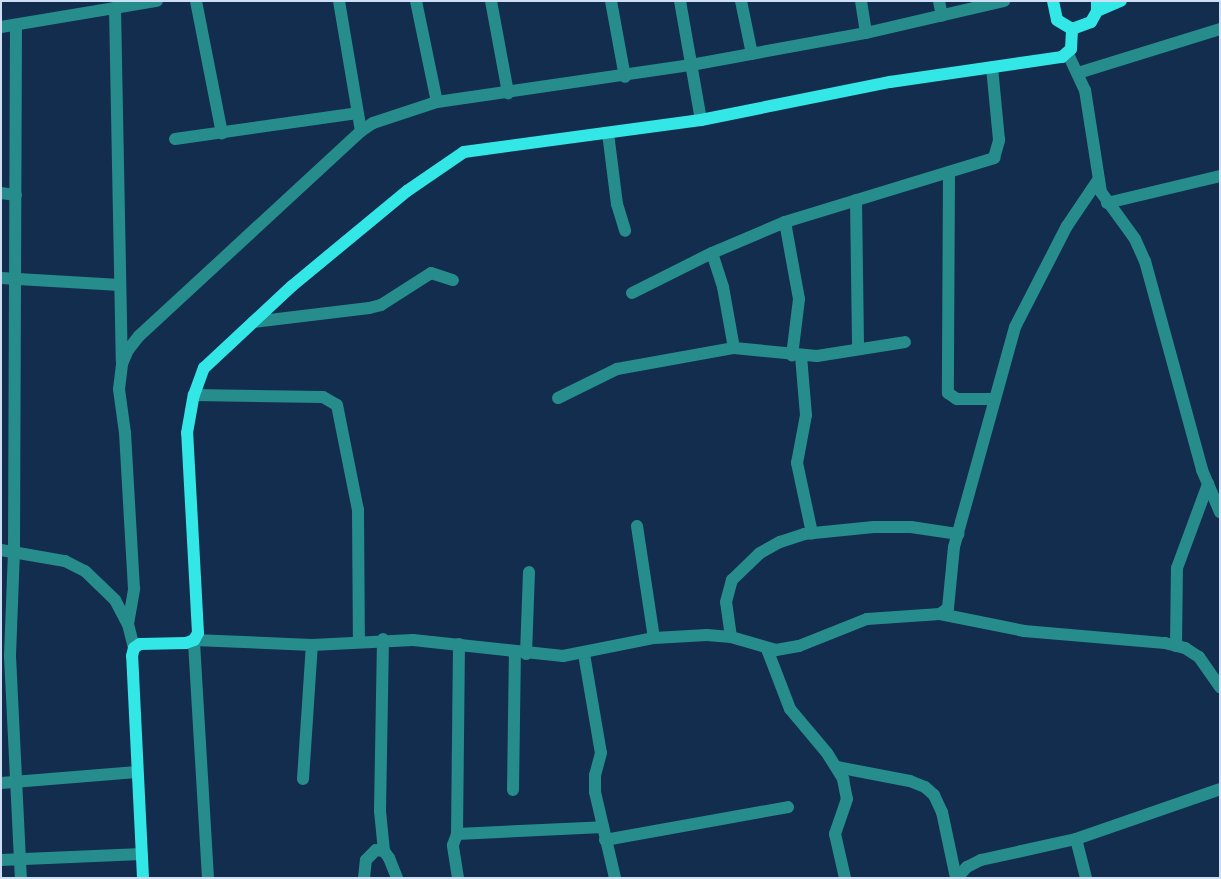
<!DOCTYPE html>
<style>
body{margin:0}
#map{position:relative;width:1221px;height:879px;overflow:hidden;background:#122d4e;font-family:Karla,sans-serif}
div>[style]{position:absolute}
.minor>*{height:12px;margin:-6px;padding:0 6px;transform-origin:6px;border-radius:6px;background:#268d8c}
.major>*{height:12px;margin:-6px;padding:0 6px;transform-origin:6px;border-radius:6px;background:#33e7e7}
span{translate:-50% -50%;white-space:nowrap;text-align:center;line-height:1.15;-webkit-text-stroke:4px #0a1524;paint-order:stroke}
.frame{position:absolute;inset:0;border:2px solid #cedef4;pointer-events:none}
</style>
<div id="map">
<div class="minor">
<i style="left:196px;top:1px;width:135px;rotate:78.9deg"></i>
<i style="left:339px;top:1px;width:132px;rotate:80.4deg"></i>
<i style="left:416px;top:1px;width:103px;rotate:78.3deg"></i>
<i style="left:491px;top:1px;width:94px;rotate:79.5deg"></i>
<i style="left:611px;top:1px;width:77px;rotate:79.6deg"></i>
<i style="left:680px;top:1px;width:121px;rotate:80deg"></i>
<i style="left:741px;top:1px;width:54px;rotate:78.3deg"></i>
<i style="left:861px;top:1px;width:32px;rotate:81deg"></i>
<i style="left:939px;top:1px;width:15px;rotate:79deg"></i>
<i style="left:115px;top:8px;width:353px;rotate:88.9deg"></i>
<i style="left:16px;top:25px;width:526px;rotate:90.22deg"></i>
<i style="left:14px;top:551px;width:105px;rotate:92.2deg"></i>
<i style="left:10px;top:656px;width:222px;rotate:87.2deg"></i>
<i style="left:1px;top:27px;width:158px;rotate:-9.5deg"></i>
<i style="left:1068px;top:54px;width:40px;rotate:65deg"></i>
<i style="left:1085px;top:90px;width:103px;rotate:81.1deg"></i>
<i style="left:1101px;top:192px;width:58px;rotate:54.1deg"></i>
<i style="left:1135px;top:239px;width:24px;rotate:66deg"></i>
<i style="left:1145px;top:261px;width:217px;rotate:74.7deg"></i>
<i style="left:1202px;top:470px;width:46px;rotate:66.8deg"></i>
<i style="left:1078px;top:73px;width:149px;rotate:-17.2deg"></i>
<i style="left:608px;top:133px;width:72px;rotate:82.8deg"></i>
<i style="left:617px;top:204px;width:28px;rotate:73deg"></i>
<i style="left:175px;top:139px;width:184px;rotate:-8.1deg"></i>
<i style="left:949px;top:172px;width:221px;rotate:90.3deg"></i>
<i style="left:948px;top:393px;width:11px;rotate:34deg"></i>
<i style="left:957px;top:399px;width:38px"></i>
<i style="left:1px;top:193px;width:15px;rotate:8deg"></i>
<i style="left:856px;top:200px;width:149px;rotate:89.2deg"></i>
<i style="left:1107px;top:203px;width:116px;rotate:-13.4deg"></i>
<i style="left:785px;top:222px;width:78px;rotate:79.7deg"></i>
<i style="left:799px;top:299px;width:57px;rotate:97deg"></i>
<i style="left:712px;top:253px;width:36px;rotate:72deg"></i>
<i style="left:723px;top:287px;width:62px;rotate:79.8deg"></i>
<i style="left:1px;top:278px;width:119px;rotate:3.4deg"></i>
<i style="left:632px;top:293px;width:89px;rotate:-26.6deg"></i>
<i style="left:712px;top:253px;width:79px;rotate:-23deg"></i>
<i style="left:785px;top:222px;width:219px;rotate:-17deg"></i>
<i style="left:994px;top:158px;width:19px;rotate:-74deg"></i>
<i style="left:999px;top:140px;width:73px;rotate:-95.5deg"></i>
<i style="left:253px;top:322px;width:117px;rotate:-6.9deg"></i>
<i style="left:369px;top:308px;width:12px;rotate:-14deg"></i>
<i style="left:381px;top:305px;width:59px;rotate:-32.6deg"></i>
<i style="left:431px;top:273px;width:23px;rotate:18deg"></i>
<i style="left:801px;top:356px;width:59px;rotate:85.2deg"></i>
<i style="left:806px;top:415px;width:49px;rotate:100.6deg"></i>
<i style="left:797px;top:463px;width:72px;rotate:77.9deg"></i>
<i style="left:194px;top:395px;width:129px;rotate:0.9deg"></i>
<i style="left:323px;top:397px;width:16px;rotate:30deg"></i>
<i style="left:337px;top:405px;width:107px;rotate:78.7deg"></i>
<i style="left:358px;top:510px;width:131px;rotate:89.6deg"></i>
<i style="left:558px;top:398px;width:66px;rotate:-26.2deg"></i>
<i style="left:617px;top:369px;width:119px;rotate:-10.2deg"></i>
<i style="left:734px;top:348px;width:83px;rotate:5.5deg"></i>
<i style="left:817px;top:356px;width:89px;rotate:-9deg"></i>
<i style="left:637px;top:526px;width:113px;rotate:81.4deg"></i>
<i style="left:1px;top:550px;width:65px;rotate:9.8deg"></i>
<i style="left:65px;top:561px;width:22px;rotate:27deg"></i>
<i style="left:85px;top:571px;width:42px;rotate:44deg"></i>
<i style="left:115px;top:600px;width:27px;rotate:62deg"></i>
<i style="left:128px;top:624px;width:25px;rotate:76deg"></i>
<i style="left:940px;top:614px;width:86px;rotate:11.4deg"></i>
<i style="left:1024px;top:631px;width:142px;rotate:4.9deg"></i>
<i style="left:1165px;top:643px;width:21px;rotate:14deg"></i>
<i style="left:1185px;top:648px;width:17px;rotate:33deg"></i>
<i style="left:1199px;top:657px;width:37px;rotate:55deg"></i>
<i style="left:128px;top:624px;width:36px;rotate:-80deg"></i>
<i style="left:134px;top:589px;width:156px;rotate:-93.3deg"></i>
<i style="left:125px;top:433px;width:44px;rotate:-97.8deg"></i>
<i style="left:119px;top:389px;width:25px;rotate:-83deg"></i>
<i style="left:122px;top:364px;width:15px;rotate:-67deg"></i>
<i style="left:128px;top:350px;width:18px;rotate:-52deg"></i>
<i style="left:139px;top:336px;width:302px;rotate:-42.7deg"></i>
<i style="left:361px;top:131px;width:14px;rotate:-34deg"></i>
<i style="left:373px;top:123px;width:67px;rotate:-18.2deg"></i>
<i style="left:437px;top:102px;width:257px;rotate:-8.3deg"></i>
<i style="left:691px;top:65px;width:178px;rotate:-10.4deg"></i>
<i style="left:866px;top:33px;width:142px;rotate:-13.1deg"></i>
<i style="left:731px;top:637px;width:35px;rotate:-98deg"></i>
<i style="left:726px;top:602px;width:23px;rotate:-75deg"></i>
<i style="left:732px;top:580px;width:39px;rotate:-44deg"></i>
<i style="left:760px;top:553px;width:23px;rotate:-29deg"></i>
<i style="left:780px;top:542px;width:25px;rotate:-18deg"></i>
<i style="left:804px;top:534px;width:70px;rotate:-5.7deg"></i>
<i style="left:874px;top:527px;width:37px"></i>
<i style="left:911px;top:527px;width:48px;rotate:8.5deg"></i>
<i style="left:383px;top:639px;width:172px;rotate:91deg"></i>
<i style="left:380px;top:811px;width:40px;rotate:84.3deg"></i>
<i style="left:1176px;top:646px;width:78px;rotate:-89.3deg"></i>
<i style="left:1177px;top:568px;width:90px;rotate:-69.7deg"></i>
<i style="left:767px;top:649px;width:64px;rotate:69deg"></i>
<i style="left:790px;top:709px;width:57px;rotate:49.9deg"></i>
<i style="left:827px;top:753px;width:31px;rotate:58deg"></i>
<i style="left:843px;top:779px;width:20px;rotate:79deg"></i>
<i style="left:847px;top:799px;width:37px;rotate:109deg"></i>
<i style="left:835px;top:834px;width:45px;rotate:77.2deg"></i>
<i style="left:526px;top:654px;width:82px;rotate:-87.9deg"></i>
<i style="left:584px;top:654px;width:100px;rotate:80.3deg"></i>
<i style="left:601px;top:753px;width:23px;rotate:105deg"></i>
<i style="left:595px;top:775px;width:17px;rotate:90deg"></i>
<i style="left:595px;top:792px;width:88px;rotate:76.9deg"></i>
<i style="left:837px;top:767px;width:74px;rotate:10.9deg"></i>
<i style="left:910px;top:781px;width:16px;rotate:22deg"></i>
<i style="left:925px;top:787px;width:12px;rotate:42deg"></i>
<i style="left:934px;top:795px;width:19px;rotate:65deg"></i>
<i style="left:942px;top:812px;width:67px;rotate:78deg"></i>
<i style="left:303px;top:779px;width:134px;rotate:-86.2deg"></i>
<i style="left:1px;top:783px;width:136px;rotate:-4.6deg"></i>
<i style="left:513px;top:790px;width:137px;rotate:-89.2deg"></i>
<i style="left:457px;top:834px;width:146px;rotate:-2.7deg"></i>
<i style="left:1076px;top:839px;width:40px;rotate:75.6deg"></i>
<i style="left:605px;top:840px;width:186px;rotate:-10.2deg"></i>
<i style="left:1px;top:860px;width:141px;rotate:-2.4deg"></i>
<i style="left:208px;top:878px;width:238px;rotate:-93.4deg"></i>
<i style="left:194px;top:640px;width:118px;rotate:2.4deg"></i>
<i style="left:312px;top:645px;width:101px;rotate:-2.8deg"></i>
<i style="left:413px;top:640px;width:151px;rotate:6.1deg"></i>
<i style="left:563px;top:656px;width:93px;rotate:-11.2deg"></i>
<i style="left:654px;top:638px;width:53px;rotate:-3.2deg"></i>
<i style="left:707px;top:635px;width:24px;rotate:5deg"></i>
<i style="left:731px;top:637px;width:47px;rotate:16.1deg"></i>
<i style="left:776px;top:650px;width:23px;rotate:-10deg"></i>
<i style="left:799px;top:646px;width:73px;rotate:-21.7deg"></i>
<i style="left:867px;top:619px;width:73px;rotate:-3.9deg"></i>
<i style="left:940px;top:614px;width:10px;rotate:-37deg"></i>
<i style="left:948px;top:608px;width:61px;rotate:-84.4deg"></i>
<i style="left:954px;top:547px;width:228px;rotate:-74.5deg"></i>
<i style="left:1015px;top:327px;width:114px;rotate:-62.8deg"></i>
<i style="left:1067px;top:226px;width:55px;rotate:-56deg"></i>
<i style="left:364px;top:878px;width:18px;rotate:-84deg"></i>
<i style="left:366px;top:860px;width:14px;rotate:-45deg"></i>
<i style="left:376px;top:850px;width:8px;rotate:7deg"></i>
<i style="left:384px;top:851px;width:9px;rotate:54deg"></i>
<i style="left:389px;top:858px;width:22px;rotate:68deg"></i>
<i style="left:458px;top:878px;width:33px;rotate:-99deg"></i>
<i style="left:453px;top:845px;width:12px;rotate:-70deg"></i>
<i style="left:457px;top:834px;width:190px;rotate:-89.4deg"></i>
<i style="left:957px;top:878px;width:15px;rotate:-48deg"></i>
<i style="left:967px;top:867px;width:16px;rotate:-27deg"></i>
<i style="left:981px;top:860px;width:97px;rotate:-12.5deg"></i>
<i style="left:1076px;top:839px;width:152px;rotate:-19.1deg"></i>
</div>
<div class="major">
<i style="left:1053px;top:1px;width:19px;rotate:78deg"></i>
<i style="left:1057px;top:20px;width:17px;rotate:31deg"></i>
<i style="left:1072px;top:29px;width:20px;rotate:-20deg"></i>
<i style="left:1091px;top:22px;width:13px;rotate:-61deg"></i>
<i style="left:1097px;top:11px;width:10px;rotate:-90deg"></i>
<i style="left:1097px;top:11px;width:26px;rotate:-23deg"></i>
<i style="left:143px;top:878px;width:222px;rotate:-92.8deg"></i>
<i style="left:132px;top:656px;width:8px;rotate:-76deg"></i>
<i style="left:134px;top:648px;width:7px;rotate:-34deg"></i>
<i style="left:140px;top:644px;width:46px;rotate:-1.2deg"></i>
<i style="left:186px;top:643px;width:9px;rotate:-21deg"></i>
<i style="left:194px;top:640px;width:8px;rotate:-60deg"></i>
<i style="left:198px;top:633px;width:200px;rotate:-93.1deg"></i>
<i style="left:187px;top:433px;width:39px;rotate:-80deg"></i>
<i style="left:194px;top:395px;width:29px;rotate:-70deg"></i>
<i style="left:204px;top:368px;width:120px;rotate:-43deg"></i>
<i style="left:292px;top:286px;width:149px;rotate:-39.6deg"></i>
<i style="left:407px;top:191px;width:69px;rotate:-34.4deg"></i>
<i style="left:464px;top:152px;width:239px;rotate:-7.7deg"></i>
<i style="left:701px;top:120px;width:193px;rotate:-11.4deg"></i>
<i style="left:890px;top:82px;width:174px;rotate:-8.3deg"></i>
<i style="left:1062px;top:57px;width:12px;rotate:-42deg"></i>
<i style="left:1071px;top:49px;width:20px;rotate:-87deg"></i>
</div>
<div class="frame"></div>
</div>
